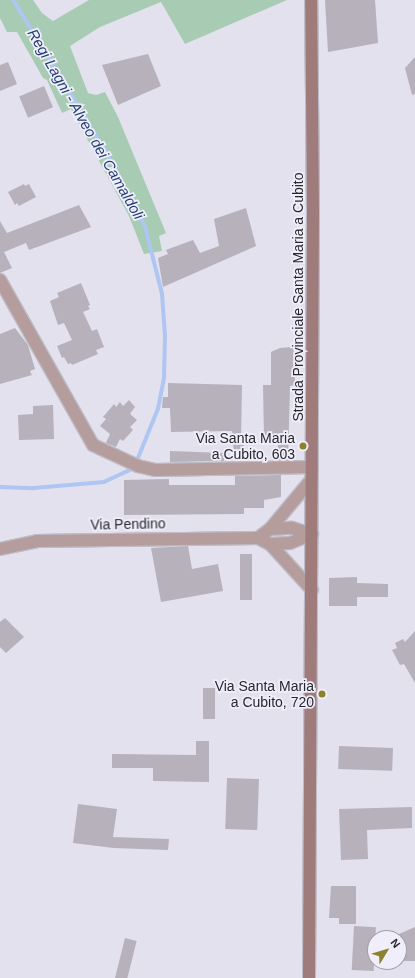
<!DOCTYPE html>
<style>
body{margin:0}
#map{position:relative;width:415px;height:978px;overflow:hidden;background:#e2e1ed;font-family:Helvetica,sans-serif}
div>[style]{position:absolute}
.green>*{inset:0;background:#a8ccb3}
.stream>*{height:3.5px;margin:-1.75px;padding:0 1.75px;transform-origin:1.75px;border-radius:1.75px;background:#aec6f1}
.building>*{inset:0;background:#b7b1bb;transform-origin:0 0}
.roads{filter:drop-shadow(1px 0 #bdbcc7) drop-shadow(-1px 0 #bdbcc7) drop-shadow(0 1px #bdbcc7) drop-shadow(0 -1px #bdbcc7)}
.street>*{height:12px;margin:-6px;padding:0 6px;transform-origin:6px;border-radius:6px;background:#b69d9d}
.secondary>*{height:12px;margin:-6px;padding:0 6px;transform-origin:6px;border-radius:6px;background:#9f7b7c}
.dots>*{width:11px;height:11px;translate:-50% -50%;box-sizing:border-box;border:2px solid #efeefa;border-radius:50%}
span{translate:-50% -50%;white-space:nowrap;text-align:center;line-height:1.15;-webkit-text-stroke:3.5px #efeefa;paint-order:stroke}
.street-label{font-size:14px;color:#29282d}
.poi-label{font-size:14px;color:#29282d}
.right{translate:-100% -50%;text-align:right}
.water-label{font-size:15px;color:#233e72;font-style:italic}
.north{position:absolute;left:367px;top:930px;width:40px;height:40px;box-sizing:border-box;background:#efeefa;border:1px solid #a09fa8;border-radius:50%;rotate:52deg;font-size:11px;font-weight:700;line-height:16px;text-align:center;color:#29282d}
.north::after{content:'';display:block;margin:auto;width:14px;height:18px;background:#8a832b;clip-path:polygon(50% 0,100% 100%,50% 72%,0 100%)}
</style>
<div id="map">
<div class="green">
<i style="clip-path:polygon(0 0,33px 0,42px 13px,53px 21px,89px 0,287px 0,185px 44px,161px 2px,100px 27px,70px 46px,88px 93px,96px 95px,105px 92px,118px 117px,166px 233px,159px 236px,162px 251px,144px 254px,129px 216px,71px 109px,62px 113px,47px 80px,43px 78px,17px 32px,7px 32px,0 18px)"></i>
</div>
<div class="stream">
<i style="left:0;top:487px;width:34px;rotate:2deg"></i>
<i style="left:34px;top:488px;width:70px;rotate:-4.9deg"></i>
<i style="left:104px;top:482px;width:33px;rotate:-25deg"></i>
<i style="left:134px;top:468px;width:64px;rotate:-67.9deg"></i>
<i style="left:158px;top:409px;width:33px;rotate:-79deg"></i>
<i style="left:164px;top:377px;width:41px;rotate:-88.6deg"></i>
<i style="left:165px;top:336px;width:42px;rotate:-94.1deg"></i>
<i style="left:162px;top:294px;width:69px;rotate:-104.2deg"></i>
<i style="left:145px;top:227px;width:88px;rotate:-117.7deg"></i>
<i style="left:104px;top:149px;width:175px;rotate:-121.4deg"></i>
</div>
<div class="building">
<i style="clip-path:polygon(325px 0,375px 0,378px 43px,328px 52px)"></i>
<i style="clip-path:polygon(148px 54px,161px 86px,118px 105px,102px 65px)"></i>
<i style="clip-path:polygon(415px 57px,415px 94px,412px 95px,405px 68px)"></i>
<i style="clip-path:polygon(8px 62px,17px 84px,0 91px,0 65px)"></i>
<i style="left:44px;top:86px;width:23px;height:27px;rotate:67deg"></i>
<i style="clip-path:polygon(24px 184px,25px 186px,29px 184px,36px 197px,19px 206px,17px 203px,15px 205px,8px 192px)"></i>
<i style="clip-path:polygon(79px 205px,91px 227px,29px 250px,26px 243px,4px 252px,12px 268px,0 273px,0 221px,7px 233px)"></i>
<i style="clip-path:polygon(246px 208px,256px 246px,163px 287px,158px 258px,168px 254px,166px 250px,193px 240px,200px 253px,219px 246px,214px 219px)"></i>
<i style="clip-path:polygon(81px 283px,90px 305px,88px 306px,90px 309px,83px 312px,92px 331px,97px 329px,104px 347px,96px 350px,98px 354px,72px 365px,71px 363px,68px 364px,64px 357px,62px 358px,57px 346px,72px 340px,64px 323px,58px 325px,50px 301px,59px 297px,57px 293px)"></i>
<i style="clip-path:polygon(15px 328px,28px 345px,35px 369px,30px 371px,32px 375px,0 384px,0 334px)"></i>
<i style="clip-path:polygon(294px 347px,295px 385px,290px 386px,288px 460px,278px 460px,278px 438px,264px 438px,263px 385px,271px 385px,271px 352px,280px 348px)"></i>
<i style="clip-path:polygon(168px 383px,242px 385px,241px 438px,243px 438px,244px 451px,234px 453px,232px 431px,171px 432px,170px 408px,162px 408px,163px 397px,168px 397px)"></i>
<i style="clip-path:polygon(129px 400px,135px 407px,130px 414px,137px 420px,130px 427px,133px 430px,123px 441px,120px 439px,116px 447px,106px 443px,110px 434px,100px 426px,106px 419px,103px 417px,114px 404px,116px 407px,120px 402px,123px 406px)"></i>
<i style="clip-path:polygon(53px 405px,54px 439px,19px 440px,18px 415px,33px 414px,33px 406px)"></i>
<i style="clip-path:polygon(170px 451px,224px 453px,224px 461px,170px 462px)"></i>
<i style="clip-path:polygon(281px 475px,281px 497px,264px 500px,264px 508px,244px 508px,244px 514px,124px 515px,124px 480px,169px 479px,169px 485px,235px 485px,235px 476px)"></i>
<i style="clip-path:polygon(188px 546px,192px 569px,218px 564px,223px 591px,161px 602px,151px 548px)"></i>
<i style="left:240px;top:554px;width:12px;height:46px"></i>
<i style="clip-path:polygon(357px 577px,357px 583px,388px 584px,388px 597px,357px 597px,357px 606px,329px 606px,329px 578px)"></i>
<i style="clip-path:polygon(5px 618px,24px 637px,6px 653px,0 647px,0 622px)"></i>
<i style="clip-path:polygon(415px 631px,415px 683px,404px 664px,400px 665px,392px 650px,397px 648px,395px 643px,403px 639px,405px 642px)"></i>
<i style="left:203px;top:688px;width:12px;height:31px"></i>
<i style="clip-path:polygon(196px 741px,209px 741px,209px 782px,153px 781px,153px 768px,112px 768px,112px 754px,196px 755px)"></i>
<i style="left:339px;top:746px;width:54px;height:23px;rotate:2deg"></i>
<i style="left:227px;top:778px;width:32px;height:51px;rotate:2deg"></i>
<i style="clip-path:polygon(78px 804px,117px 809px,113px 837px,169px 839px,168px 850px,114px 848px,73px 843px)"></i>
<i style="clip-path:polygon(412px 807px,412px 828px,367px 830px,368px 859px,341px 860px,339px 809px)"></i>
<i style="clip-path:polygon(331px 886px,356px 886px,356px 924px,339px 924px,339px 918px,329px 918px)"></i>
<i style="left:354px;top:926px;width:22px;height:44px;rotate:3deg"></i>
<i style="clip-path:polygon(415px 927px,415px 961px,399px 961px,399px 934px)"></i>
<i style="left:125px;top:938px;width:12px;height:41px;rotate:14deg"></i>
</div>
<div class="roads">
<div class="street">
<i style="left:0;top:280px;width:189px;rotate:60.6deg"></i>
<i style="left:93px;top:445px;width:50px;rotate:25deg"></i>
<i style="left:138px;top:466px;width:18px;rotate:13deg"></i>
<i style="left:156px;top:470px;width:156px;rotate:-1.1deg"></i>
<i style="left:270px;top:529px;width:22px;rotate:-3deg"></i>
<i style="left:292px;top:528px;width:21px;rotate:17deg"></i>
<i style="left:258px;top:538px;width:15px;rotate:-37deg"></i>
<i style="left:270px;top:529px;width:65px;rotate:-50deg"></i>
<i style="left:270px;top:544px;width:20px;rotate:-3deg"></i>
<i style="left:290px;top:543px;width:24px;rotate:-22deg"></i>
<i style="left:0;top:549px;width:38px;rotate:-12deg"></i>
<i style="left:37px;top:541px;width:221px;rotate:-0.8deg"></i>
<i style="left:258px;top:538px;width:13px;rotate:27deg"></i>
<i style="left:270px;top:544px;width:62px;rotate:47.6deg"></i>
</div>
<div class="secondary">
<i style="left:309px;top:978px;width:767px;rotate:-89.7deg"></i>
<i style="left:313px;top:211px;width:211px;rotate:-90.5deg"></i>
</div>
</div>
<div class="dots">
<i style="left:303px;top:446px;background:#8a832b"></i>
<i style="left:322px;top:694px;background:#8a832b"></i>
</div>
<div class="street-label">
<span style="left:298px;top:297px;rotate:-90deg">Strada Provinciale Santa Maria a Cubito</span>
<span style="left:128px;top:524px;rotate:-1deg">Via Pendino</span>
</div>
<div class="poi-label">
<span class="right" style="left:295px;top:446px">Via Santa Maria<br>a Cubito, 603</span>
<span class="right" style="left:314px;top:694px">Via Santa Maria<br>a Cubito, 720</span>
</div>
<div class="water-label">
<span style="left:86px;top:124px;rotate:60deg">Regi Lagni - Alveo dei Camaldoli</span>
</div>
<div class="north">N</div>
</div>
